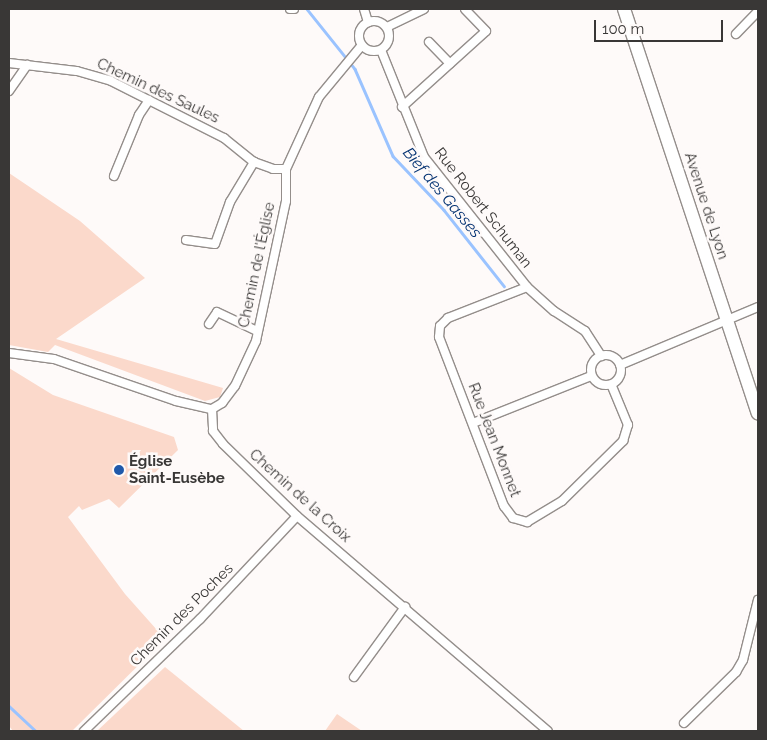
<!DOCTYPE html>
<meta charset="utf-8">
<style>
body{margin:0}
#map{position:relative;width:767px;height:740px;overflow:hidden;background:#fefaf9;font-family:Raleway,sans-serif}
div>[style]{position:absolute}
.green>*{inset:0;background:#fbd9cb}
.stream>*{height:2.5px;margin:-1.25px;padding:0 1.25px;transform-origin:1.25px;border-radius:1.25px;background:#9ac3ff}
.roads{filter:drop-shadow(1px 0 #948e8b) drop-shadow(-1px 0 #948e8b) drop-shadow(0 1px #948e8b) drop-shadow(0 -1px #948e8b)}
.minor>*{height:8px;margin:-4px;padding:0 4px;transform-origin:4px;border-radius:4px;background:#fff}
.minor>.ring{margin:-4px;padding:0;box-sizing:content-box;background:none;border:8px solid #fff;border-radius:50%}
.primary>*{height:12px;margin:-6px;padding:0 6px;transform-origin:6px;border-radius:6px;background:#fff}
.dots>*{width:14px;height:14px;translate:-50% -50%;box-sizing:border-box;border:2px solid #fefaf9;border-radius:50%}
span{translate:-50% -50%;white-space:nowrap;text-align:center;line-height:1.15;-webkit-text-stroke:5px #fefaf9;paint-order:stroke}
.street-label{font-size:15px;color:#393736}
.poi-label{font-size:15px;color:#393736;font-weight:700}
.left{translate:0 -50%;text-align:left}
.water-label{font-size:16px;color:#033272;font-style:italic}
.frame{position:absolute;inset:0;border:10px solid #393736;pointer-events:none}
.scale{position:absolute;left:594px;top:20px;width:129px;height:22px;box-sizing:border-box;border:2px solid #393736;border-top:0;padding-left:6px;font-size:15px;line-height:18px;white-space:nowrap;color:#393736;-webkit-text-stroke:4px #fefaf9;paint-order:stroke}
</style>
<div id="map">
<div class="green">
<i style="clip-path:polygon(9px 173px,80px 221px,145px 278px,56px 339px,223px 388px,220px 397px,205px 401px,55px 345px,48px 352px,9px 345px)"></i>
<i style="clip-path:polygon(9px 368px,53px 395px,174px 437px,178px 450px,119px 508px,109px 499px,82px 510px,79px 506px,68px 517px,125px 594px,165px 639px,72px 731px,13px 731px,9px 726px)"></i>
<i style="clip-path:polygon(165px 667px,244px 731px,97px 731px)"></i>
<i style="clip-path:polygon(337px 714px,362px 731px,325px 731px)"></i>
</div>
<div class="stream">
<i style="left:307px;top:9px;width:77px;rotate:51.3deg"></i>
<i style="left:355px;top:69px;width:95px;rotate:66.4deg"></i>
<i style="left:393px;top:156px;width:74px;rotate:46.6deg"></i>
<i style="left:444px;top:210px;width:97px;rotate:51.7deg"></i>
<i style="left:9px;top:706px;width:37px;rotate:43deg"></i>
</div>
<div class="roads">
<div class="minor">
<i style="left:290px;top:9px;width:4px"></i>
<i style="left:364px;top:9px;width:14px;rotate:73deg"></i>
<i class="ring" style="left:359px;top:21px;width:22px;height:22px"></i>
<i style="left:387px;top:27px;width:41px;rotate:-25.9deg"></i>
<i style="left:736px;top:34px;width:32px;rotate:-46deg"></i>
<i style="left:429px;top:42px;width:30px;rotate:46deg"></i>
<i style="left:381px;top:50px;width:115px;rotate:68.1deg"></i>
<i style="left:424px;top:157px;width:166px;rotate:51.6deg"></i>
<i style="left:527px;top:287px;width:36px;rotate:42deg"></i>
<i style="left:554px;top:311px;width:37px;rotate:33deg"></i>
<i style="left:585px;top:331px;width:30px;rotate:57deg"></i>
<i style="left:9px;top:63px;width:68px;rotate:6.7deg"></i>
<i style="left:77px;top:71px;width:35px;rotate:16deg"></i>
<i style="left:111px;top:81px;width:127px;rotate:26.8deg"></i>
<i style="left:224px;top:138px;width:38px;rotate:39deg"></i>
<i style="left:254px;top:162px;width:20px;rotate:20deg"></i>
<i style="left:273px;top:169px;width:13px"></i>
<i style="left:9px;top:91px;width:32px;rotate:-55deg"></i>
<i style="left:402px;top:107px;width:113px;rotate:-42.1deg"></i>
<i style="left:486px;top:31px;width:30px;rotate:-134deg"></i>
<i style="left:114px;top:176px;width:66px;rotate:-67.7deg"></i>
<i style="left:139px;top:115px;width:18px;rotate:-56deg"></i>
<i style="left:186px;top:240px;width:29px;rotate:8deg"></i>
<i style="left:215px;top:244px;width:45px;rotate:-70.3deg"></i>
<i style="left:230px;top:202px;width:47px;rotate:-59deg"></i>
<i style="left:527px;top:287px;width:85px;rotate:158.6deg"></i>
<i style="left:448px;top:318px;width:11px;rotate:135deg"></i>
<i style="left:440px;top:326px;width:11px;rotate:95deg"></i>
<i style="left:439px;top:337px;width:181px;rotate:69deg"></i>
<i style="left:504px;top:506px;width:15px;rotate:53deg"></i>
<i style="left:513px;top:518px;width:15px;rotate:16deg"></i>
<i style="left:527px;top:522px;width:41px;rotate:-31deg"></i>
<i style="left:562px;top:501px;width:86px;rotate:-44.5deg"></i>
<i style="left:623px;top:441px;width:17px;rotate:-73deg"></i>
<i style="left:628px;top:425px;width:44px;rotate:-112.5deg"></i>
<i style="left:209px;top:324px;width:14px;rotate:-56deg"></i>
<i style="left:217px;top:312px;width:44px;rotate:25.4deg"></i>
<i style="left:9px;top:353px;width:45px;rotate:7.6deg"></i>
<i style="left:54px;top:359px;width:129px;rotate:19deg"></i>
<i style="left:176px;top:401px;width:37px;rotate:13deg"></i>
<i style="left:212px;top:409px;width:22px;rotate:87deg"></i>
<i style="left:213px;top:431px;width:16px;rotate:52deg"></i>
<i style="left:223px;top:444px;width:103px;rotate:44.2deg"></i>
<i style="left:297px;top:516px;width:330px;rotate:40.6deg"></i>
<i class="ring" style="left:591px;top:355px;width:22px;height:22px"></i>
<i style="left:620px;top:365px;width:150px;rotate:-22.8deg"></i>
<i style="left:212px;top:409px;width:12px;rotate:-31deg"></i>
<i style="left:222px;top:403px;width:21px;rotate:-53deg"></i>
<i style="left:235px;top:386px;width:50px;rotate:-65deg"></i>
<i style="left:256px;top:341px;width:143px;rotate:-77.9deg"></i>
<i style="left:286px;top:201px;width:32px;rotate:-90deg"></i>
<i style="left:286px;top:169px;width:79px;rotate:-65.4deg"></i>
<i style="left:319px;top:97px;width:67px;rotate:-50.4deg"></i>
<i style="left:473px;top:423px;width:127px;rotate:-21.7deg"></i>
<i style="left:354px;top:677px;width:87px;rotate:-53.9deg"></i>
<i style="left:684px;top:723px;width:73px;rotate:-44.4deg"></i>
<i style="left:736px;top:672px;width:14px;rotate:-60deg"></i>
<i style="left:743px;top:660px;width:62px;rotate:-76deg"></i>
<i style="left:84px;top:731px;width:161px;rotate:-44deg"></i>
<i style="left:200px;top:619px;width:141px;rotate:-46.7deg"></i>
</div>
<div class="primary">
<i style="left:624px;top:9px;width:426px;rotate:71.7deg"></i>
</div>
</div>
<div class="dots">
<i style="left:119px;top:470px;background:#2059aa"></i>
</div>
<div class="street-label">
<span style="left:158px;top:91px;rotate:25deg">Chemin des Saules</span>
<span style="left:706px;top:206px;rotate:72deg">Avenue de Lyon</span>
<span style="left:483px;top:208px;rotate:52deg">Rue Robert Schuman</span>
<span style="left:257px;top:265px;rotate:-78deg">Chemin de l'Église</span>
<span style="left:494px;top:440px;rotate:69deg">Rue Jean Monnet</span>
<span style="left:300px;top:496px;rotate:42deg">Chemin de la Croix</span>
<span style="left:182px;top:615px;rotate:-45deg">Chemin des Poches</span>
</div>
<div class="poi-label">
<span class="left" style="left:129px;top:470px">Église<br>Saint-Eusèbe</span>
</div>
<div class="water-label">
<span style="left:442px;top:193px;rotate:50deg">Bief des Gasses</span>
</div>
<div class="frame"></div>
<div class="scale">100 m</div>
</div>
